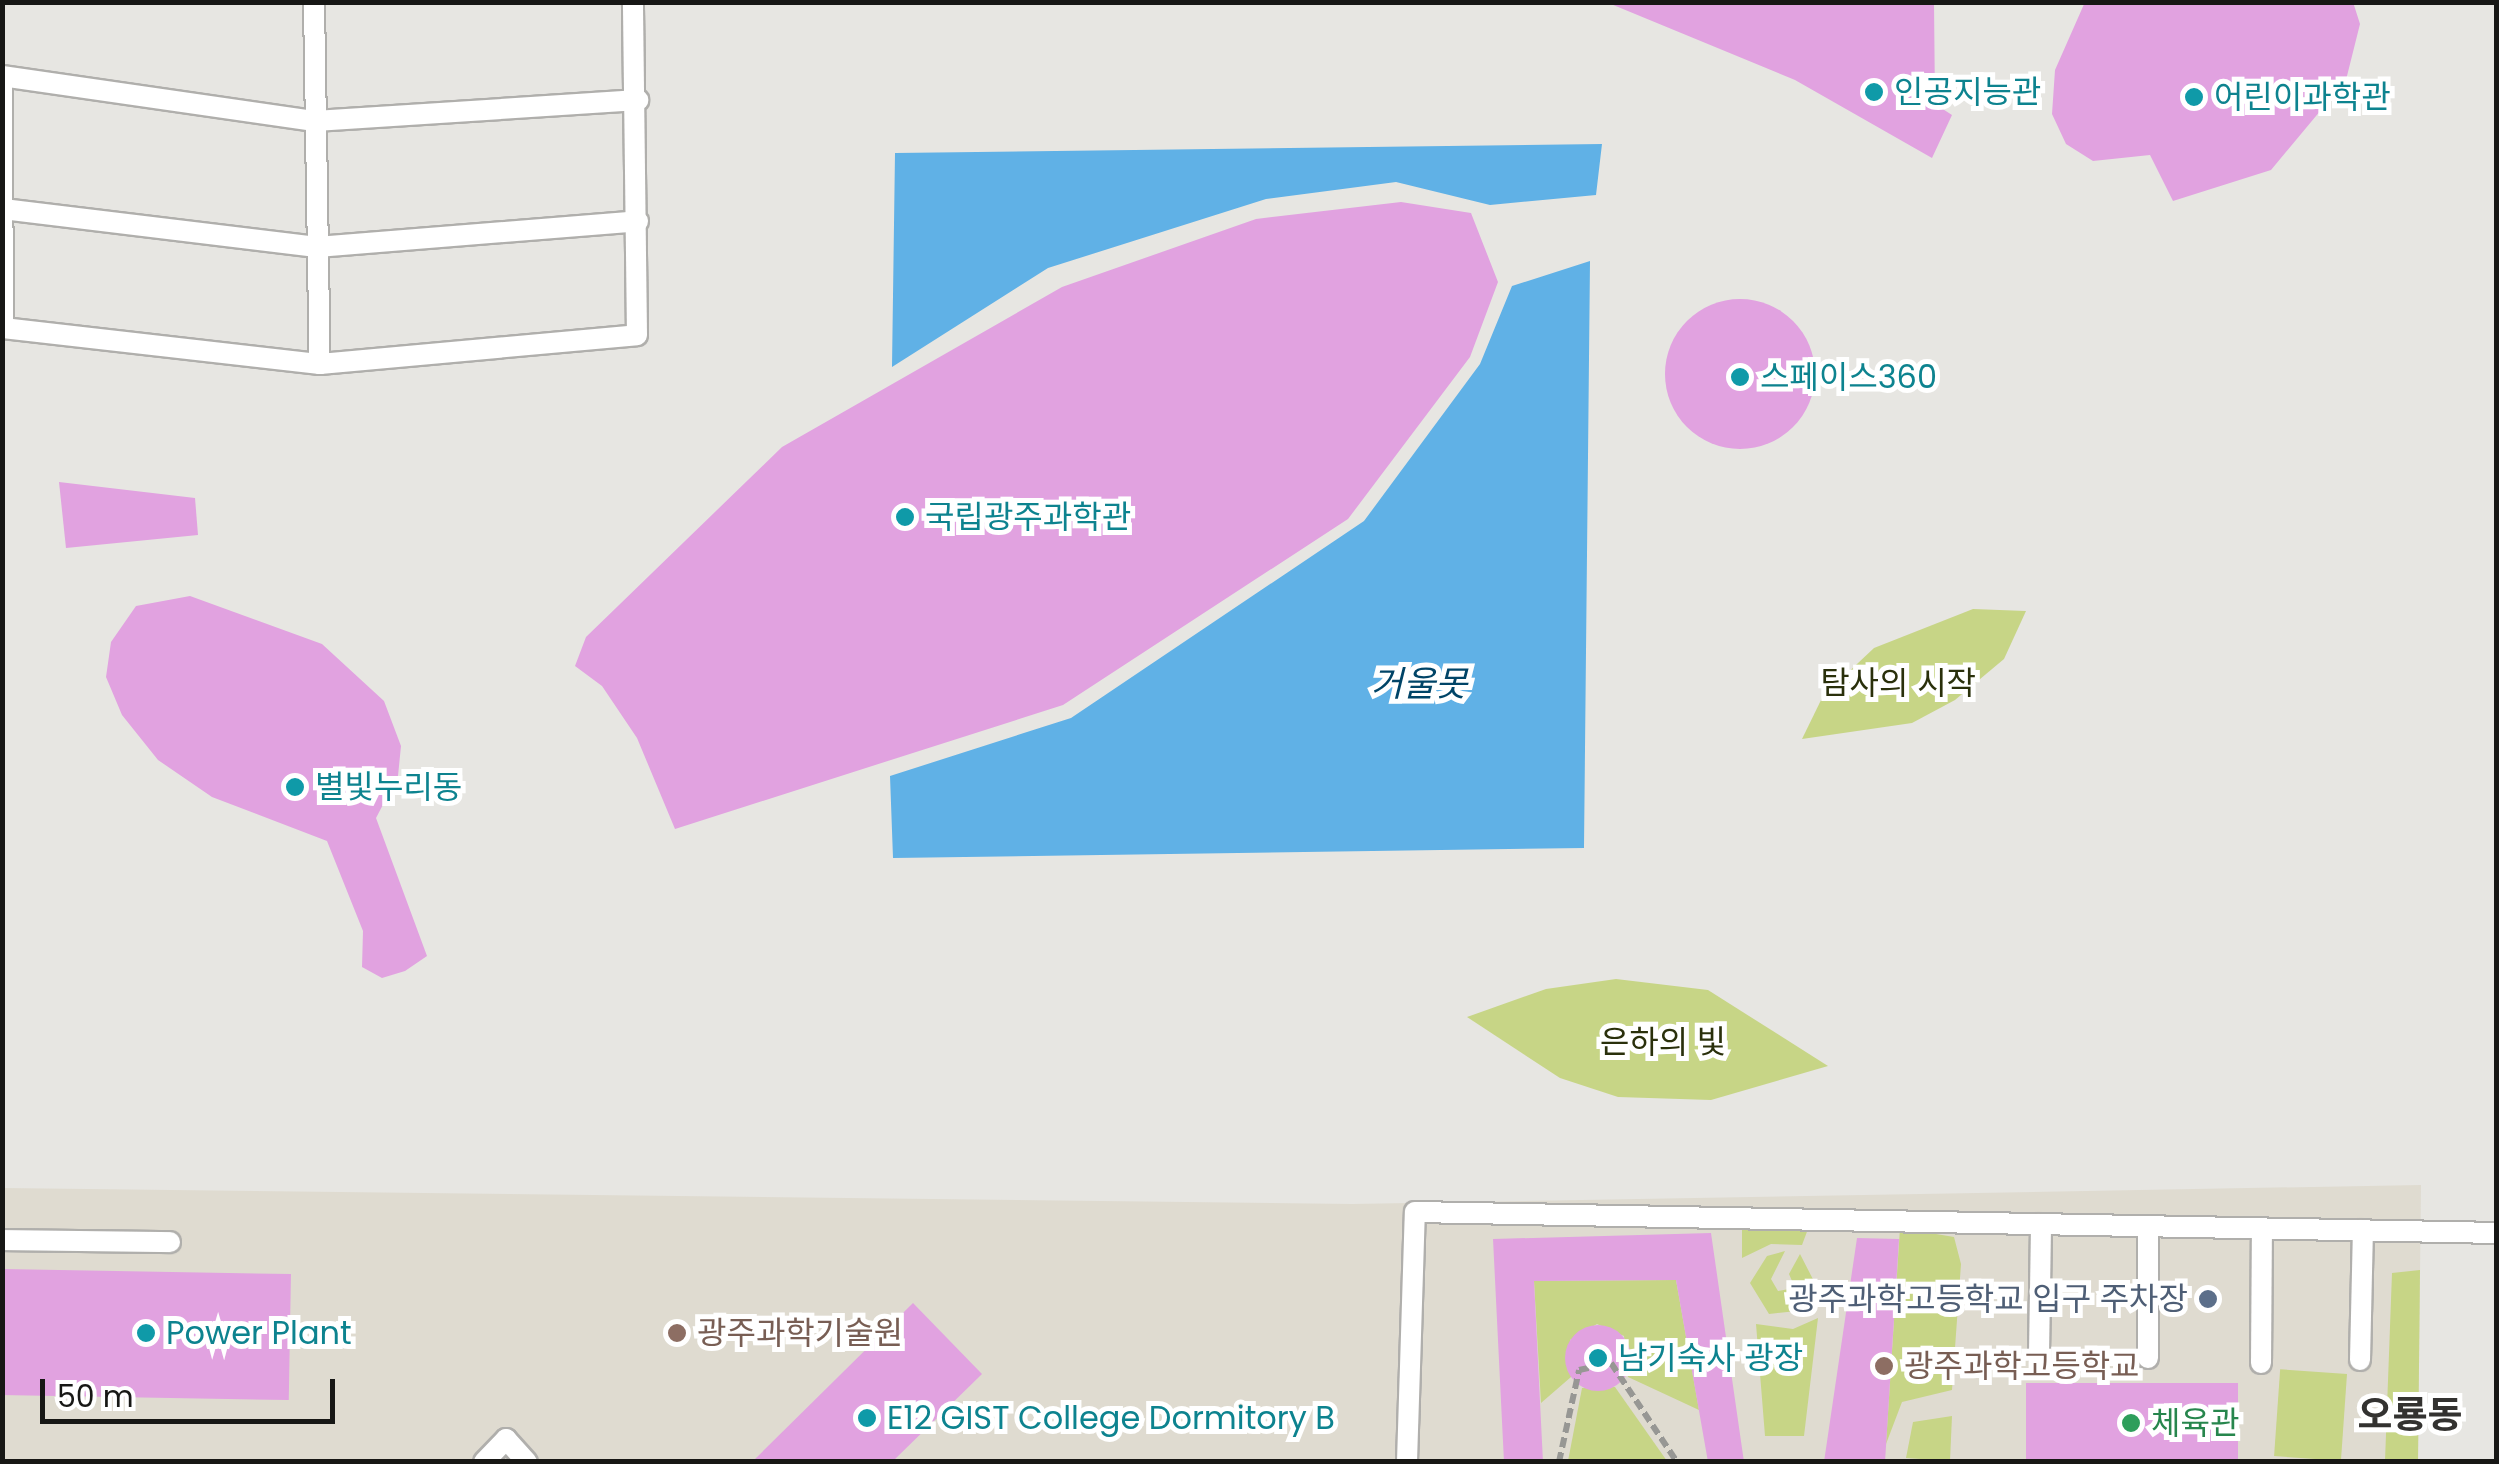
<!DOCTYPE html>
<meta charset="utf-8">
<style>
body{margin:0}
#map{position:relative;width:2499px;height:1464px;overflow:hidden;background:#e7e6e2;font-family:Poppins,"Noto Sans KR",sans-serif}
div>[style]{position:absolute}
.built>*{inset:0;background:#dfdbd0}
.green>*{inset:0;background:#c7d586;transform-origin:0 0}
.water>*{inset:0;background:#60b1e6}
.building>*{inset:0;background:#e1a2e0;transform-origin:0 0}
.round{border-radius:50%}
.path>*{height:6px;margin-top:-3px;transform-origin:0;background:repeating-linear-gradient(90deg,#979794 0 10px,transparent 0 15px)}
.roads{filter:drop-shadow(2px 0 #b0afac) drop-shadow(-2px 0 #b0afac) drop-shadow(0 2px #b0afac) drop-shadow(0 -2px #b0afac)}
.lane>*{height:20px;margin:-10px;padding:0 10px;transform-origin:10px;border-radius:10px;background:#fff}
.dots>*{width:28px;height:28px;translate:-50% -50%;box-sizing:border-box;border:5px solid #fff;border-radius:50%}
span{translate:-50% -50%;white-space:nowrap;text-align:center;line-height:1.15;-webkit-text-stroke:10px #fff;paint-order:stroke}
.culture-label{font-size:32px;color:#0d838f}
.left{translate:0 -50%;text-align:left}
.park-label{font-size:32px;color:#2a300b}
.service-label{font-size:32px;color:#4e5e75}
.right{translate:-100% -50%;text-align:right}
.education-label{font-size:32px;color:#785e54}
.leisure-label{font-size:32px;color:#27864d}
.water-label{font-size:35px;color:#004467;font-style:italic}
.quarter-label{font-size:38px;color:#333230;font-weight:700}
.frame{position:absolute;inset:0;border:5px solid #171715;pointer-events:none}
.scale{position:absolute;left:40px;top:1379px;width:295px;height:45px;box-sizing:border-box;border:5px solid #171715;border-top:0;padding-left:12px;font-size:30px;line-height:35px;white-space:nowrap;color:#171715;-webkit-text-stroke:8px #fff;paint-order:stroke}
</style>
<div id="map">
<div class="built">
<i style="clip-path:polygon(2421px 1185px,2418px 1461px,3px 1462px,3px 1188px,1352px 1204px)"></i>
</div>
<div class="green">
<i style="clip-path:polygon(1973px 609px,2026px 611px,2004px 659px,1955px 700px,1912px 723px,1802px 739px,1823px 696px,1874px 648px)"></i>
<i style="clip-path:polygon(1616px 979px,1708px 990px,1828px 1066px,1711px 1100px,1618px 1097px,1560px 1078px,1467px 1017px,1546px 989px)"></i>
<i style="clip-path:polygon(1742px 1227px,1808px 1229px,1802px 1245px,1771px 1244px,1742px 1258px)"></i>
<i style="clip-path:polygon(1900px 1228px,1954px 1237px,1961px 1264px,1952px 1390px,1902px 1402px,1886px 1444px)"></i>
<i style="clip-path:polygon(1785px 1251px,1771px 1279px,1778px 1291px,1795px 1288px,1789px 1274px,1800px 1254px,1819px 1291px,1806px 1310px,1769px 1314px,1750px 1283px,1767px 1256px)"></i>
<i style="clip-path:polygon(2420px 1270px,2418px 1461px,2385px 1461px,2392px 1273px)"></i>
<i style="clip-path:polygon(1676px 1280px,1699px 1410px,1628px 1377px,1624px 1336px,1597px 1324px,1570px 1340px,1571px 1377px,1541px 1403px,1534px 1281px)"></i>
<i style="clip-path:polygon(1818px 1318px,1804px 1436px,1765px 1436px,1756px 1324px,1793px 1329px)"></i>
<i style="left:2347px;top:1374px;width:87px;height:67px;rotate:94deg"></i>
<i style="clip-path:polygon(1615px 1387px,1667px 1461px,1568px 1461px,1582px 1388px)"></i>
<i style="clip-path:polygon(1952px 1416px,1950px 1461px,1906px 1458px,1913px 1422px)"></i>
</div>
<div class="water">
<i style="clip-path:polygon(1602px 144px,1596px 195px,1490px 205px,1396px 182px,1266px 199px,1048px 268px,892px 367px,895px 153px)"></i>
<i style="clip-path:polygon(1590px 261px,1584px 848px,893px 858px,890px 776px,1071px 718px,1364px 521px,1480px 364px,1512px 286px)"></i>
</div>
<div class="building">
<i style="clip-path:polygon(1606px 2px,1934px 2px,1935px 104px,1952px 115px,1932px 158px,1795px 80px)"></i>
<i style="clip-path:polygon(2085px 2px,2353px 2px,2360px 24px,2346px 80px,2271px 170px,2173px 201px,2150px 155px,2093px 161px,2066px 144px,2052px 114px,2055px 70px)"></i>
<i style="clip-path:polygon(1401px 202px,1471px 213px,1498px 282px,1470px 357px,1348px 519px,1063px 705px,675px 829px,637px 738px,602px 686px,575px 666px,586px 637px,782px 447px,1062px 287px,1256px 219px)"></i>
<i class="round" style="left:1665px;top:299px;width:150px;height:150px"></i>
<i style="clip-path:polygon(59px 482px,195px 498px,198px 535px,66px 548px)"></i>
<i style="clip-path:polygon(190px 596px,322px 644px,384px 701px,401px 746px,398px 776px,376px 818px,427px 956px,405px 971px,382px 978px,362px 967px,363px 931px,327px 841px,212px 797px,158px 760px,122px 715px,106px 677px,111px 642px,136px 606px)"></i>
<i style="clip-path:polygon(1711px 1233px,1744px 1462px,1708px 1462px,1676px 1280px,1534px 1281px,1543px 1462px,1504px 1462px,1493px 1239px)"></i>
<i style="clip-path:polygon(1857px 1238px,1899px 1239px,1885px 1462px,1824px 1462px)"></i>
<i style="left:2px;top:1269px;width:289px;height:126px;rotate:1deg"></i>
<i style="clip-path:polygon(913px 1303px,982px 1374px,892px 1462px,752px 1462px)"></i>
<i class="round" style="left:1565px;top:1325px;width:66px;height:66px"></i>
<i style="left:2026px;top:1383px;width:212px;height:79px"></i>
</div>
<div class="path">
<i style="left:1559px;top:1462px;width:94px;rotate:-77.7deg"></i>
<i style="left:1579px;top:1370px;width:33px;rotate:-12deg"></i>
<i style="left:1611px;top:1363px;width:119px;rotate:56.3deg"></i>
</div>
<div class="roads">
<div class="lane">
<i style="left:314px;top:2px;width:362px;rotate:89.1deg"></i>
<i style="left:2px;top:76px;width:316px;rotate:8.2deg"></i>
<i style="left:315px;top:121px;width:324px;rotate:-3.7deg"></i>
<i style="left:2px;top:82px;width:246px;rotate:89.8deg"></i>
<i style="left:3px;top:328px;width:319px;rotate:6.5deg"></i>
<i style="left:320px;top:364px;width:318px;rotate:-5.2deg"></i>
<i style="left:637px;top:335px;width:333px;rotate:-90.7deg"></i>
<i style="left:3px;top:209px;width:316px;rotate:6.9deg"></i>
<i style="left:317px;top:247px;width:322px;rotate:-4.6deg"></i>
<i style="left:2px;top:1240px;width:168px;rotate:0.7deg"></i>
<i style="left:2039px;top:1354px;width:130px;rotate:-89.1deg"></i>
<i style="left:2148px;top:1358px;width:132px;rotate:-90deg"></i>
<i style="left:2360px;top:1360px;width:130px;rotate:-88.7deg"></i>
<i style="left:2261px;top:1363px;width:134px;rotate:-89.6deg"></i>
<i style="left:484px;top:1462px;width:32px;rotate:-46deg"></i>
<i style="left:506px;top:1439px;width:31px;rotate:48deg"></i>
<i style="left:1407px;top:1462px;width:250px;rotate:-88.2deg"></i>
<i style="left:1415px;top:1212px;width:1081px;rotate:1.11deg"></i>
</div>
</div>
<div class="dots">
<i style="left:1874px;top:92px;background:#0f9aa8"></i>
<i style="left:2194px;top:97px;background:#0f9aa8"></i>
<i style="left:1740px;top:377px;background:#0f9aa8"></i>
<i style="left:905px;top:517px;background:#0f9aa8"></i>
<i style="left:295px;top:787px;background:#0f9aa8"></i>
<i style="left:2208px;top:1299px;background:#5c6f8a"></i>
<i style="left:146px;top:1333px;background:#0f9aa8"></i>
<i style="left:677px;top:1333px;background:#8d6e63"></i>
<i style="left:1598px;top:1358px;background:#0f9aa8"></i>
<i style="left:1884px;top:1366px;background:#8d6e63"></i>
<i style="left:867px;top:1418px;background:#0f9aa8"></i>
<i style="left:2131px;top:1423px;background:#2e9e5b"></i>
</div>
<div class="culture-label">
<span class="left" style="left:1894px;top:92px">인공지능관</span>
<span class="left" style="left:2214px;top:97px">어린이과학관</span>
<span class="left" style="left:1760px;top:377px">스페이스360</span>
<span class="left" style="left:925px;top:517px">국립광주과학관</span>
<span class="left" style="left:315px;top:787px">별빛누리동</span>
<span class="left" style="left:166px;top:1333px">Power Plant</span>
<span class="left" style="left:1618px;top:1358px">남기숙사 광장</span>
<span class="left" style="left:887px;top:1418px">E12 GIST College Dormitory B</span>
</div>
<div class="park-label">
<span style="left:1898px;top:683px">탐사의 시작</span>
<span style="left:1663px;top:1042px">은하의 빛</span>
</div>
<div class="service-label">
<span class="right" style="left:2188px;top:1299px">광주과학고등학교 입구 주차장</span>
</div>
<div class="education-label">
<span class="left" style="left:697px;top:1333px">광주과학기술원</span>
<span class="left" style="left:1904px;top:1366px">광주과학고등학교</span>
</div>
<div class="leisure-label">
<span class="left" style="left:2151px;top:1423px">체육관</span>
</div>
<div class="water-label">
<span style="left:1419px;top:684px">거울못</span>
</div>
<div class="quarter-label">
<span style="left:2410px;top:1415px">오룡동</span>
</div>
<div class="frame"></div>
<div class="scale">50 m</div>
</div>
